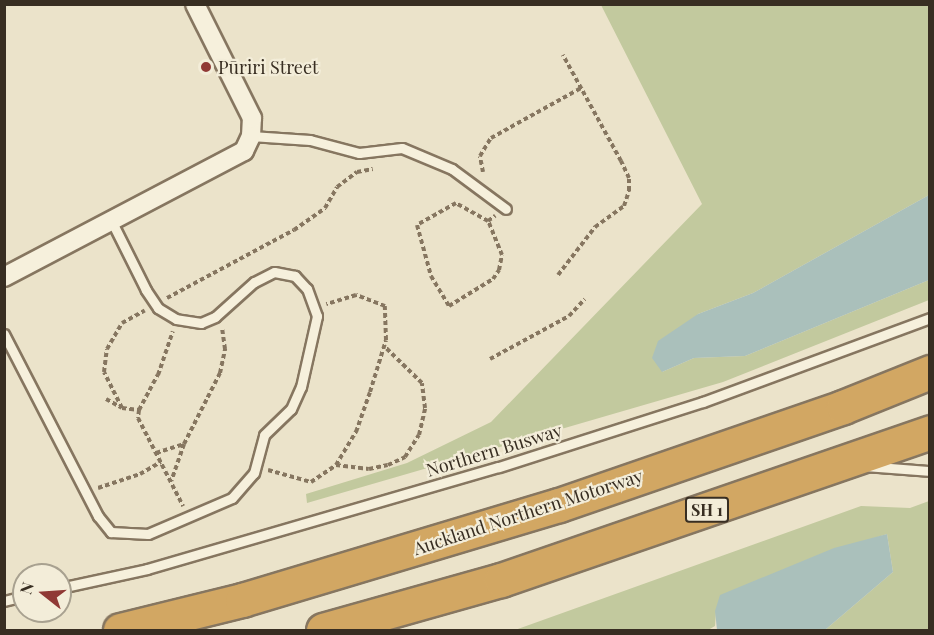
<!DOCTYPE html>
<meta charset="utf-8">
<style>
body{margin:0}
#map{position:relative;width:934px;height:635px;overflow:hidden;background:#ebe3ca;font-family:"Playfair Display",serif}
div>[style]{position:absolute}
.green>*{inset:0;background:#c2c99e}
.water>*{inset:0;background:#aac0bb}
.path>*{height:4px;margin-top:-2px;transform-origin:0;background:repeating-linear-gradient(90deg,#867660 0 4.5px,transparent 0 7.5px)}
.roads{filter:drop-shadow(2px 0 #867660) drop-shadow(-2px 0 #867660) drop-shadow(0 2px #867660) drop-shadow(0 -2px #867660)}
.lane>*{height:9px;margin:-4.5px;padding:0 4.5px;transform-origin:4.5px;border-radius:4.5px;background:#f6f0dc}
.street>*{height:18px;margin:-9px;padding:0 9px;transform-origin:9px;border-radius:9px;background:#f6f0dc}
.highway>*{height:33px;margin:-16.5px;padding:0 16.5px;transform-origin:16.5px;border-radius:16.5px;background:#d2a763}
.dots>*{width:16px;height:16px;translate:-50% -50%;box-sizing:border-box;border:3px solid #f3edd9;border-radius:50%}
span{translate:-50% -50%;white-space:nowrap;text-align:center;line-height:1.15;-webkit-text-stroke:4.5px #f3edd9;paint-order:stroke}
.shield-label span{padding:2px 4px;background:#f3edd9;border:2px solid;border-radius:4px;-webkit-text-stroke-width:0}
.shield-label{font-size:16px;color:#382e22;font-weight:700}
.poi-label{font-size:18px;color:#382e22}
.left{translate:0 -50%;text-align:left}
.street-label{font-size:18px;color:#382e22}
.frame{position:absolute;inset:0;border:6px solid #382e22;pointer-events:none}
.north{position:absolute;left:12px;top:563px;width:60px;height:60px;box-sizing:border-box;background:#f3edd9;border:2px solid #a8a190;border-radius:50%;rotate:287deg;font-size:16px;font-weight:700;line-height:24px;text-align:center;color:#382e22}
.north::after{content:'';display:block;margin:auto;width:21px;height:27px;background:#903935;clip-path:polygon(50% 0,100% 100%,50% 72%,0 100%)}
</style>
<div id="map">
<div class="green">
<i style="clip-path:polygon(601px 5px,929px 5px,929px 195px,753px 293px,698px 314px,662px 372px,694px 358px,745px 356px,929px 280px,929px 300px,723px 382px,307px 503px,306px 494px,407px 463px,491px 422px,702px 204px)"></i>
<i style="clip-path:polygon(929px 501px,929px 630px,825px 630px,893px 572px,887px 534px,808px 560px,716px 611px,715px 626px,708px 630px,515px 630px,861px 506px,910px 508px)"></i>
</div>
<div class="water">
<i style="clip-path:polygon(929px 195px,929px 280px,745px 356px,694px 358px,662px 372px,652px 358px,658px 341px,698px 314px,753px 293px)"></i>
<i style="clip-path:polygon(887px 534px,893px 572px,825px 630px,717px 630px,715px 611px,720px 595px,834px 548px)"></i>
</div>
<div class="path">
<i style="left:483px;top:172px;width:16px;rotate:-101deg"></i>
<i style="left:480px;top:156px;width:21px;rotate:-59deg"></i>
<i style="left:491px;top:138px;width:105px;rotate:-29deg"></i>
<i style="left:488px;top:221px;width:37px;rotate:-151deg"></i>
<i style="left:456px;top:203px;width:45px;rotate:150.6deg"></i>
<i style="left:417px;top:225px;width:53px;rotate:74.6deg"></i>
<i style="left:431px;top:276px;width:35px;rotate:59deg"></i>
<i style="left:449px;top:306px;width:52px;rotate:-31.5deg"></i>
<i style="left:493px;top:279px;width:11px;rotate:-56deg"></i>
<i style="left:499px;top:270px;width:15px;rotate:-79deg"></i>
<i style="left:502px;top:255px;width:37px;rotate:-112deg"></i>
<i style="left:488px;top:221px;width:9px;rotate:-36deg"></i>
<i style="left:558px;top:275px;width:61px;rotate:-52.4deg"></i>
<i style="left:595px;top:227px;width:36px;rotate:-36deg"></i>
<i style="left:624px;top:206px;width:16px;rotate:-72deg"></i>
<i style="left:629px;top:191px;width:13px;rotate:-90deg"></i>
<i style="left:629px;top:178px;width:19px;rotate:-115deg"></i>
<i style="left:621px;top:161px;width:121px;rotate:-118.7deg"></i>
<i style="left:167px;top:298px;width:144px;rotate:-28.2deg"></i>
<i style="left:294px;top:230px;width:38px;rotate:-35deg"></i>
<i style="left:325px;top:208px;width:24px;rotate:-60deg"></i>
<i style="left:337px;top:187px;width:25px;rotate:-37deg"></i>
<i style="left:357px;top:172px;width:16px;rotate:-11deg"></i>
<i style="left:490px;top:359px;width:90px;rotate:-28.6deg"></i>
<i style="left:569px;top:316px;width:23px;rotate:-47deg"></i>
<i style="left:106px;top:399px;width:18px;rotate:29deg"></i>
<i style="left:122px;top:408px;width:17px;rotate:7deg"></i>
<i style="left:139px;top:410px;width:8px;rotate:97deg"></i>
<i style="left:138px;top:418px;width:99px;rotate:62.9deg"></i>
<i style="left:122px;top:408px;width:40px;rotate:-116.6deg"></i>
<i style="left:104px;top:372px;width:23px;rotate:-83deg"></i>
<i style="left:107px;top:349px;width:30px;rotate:-60deg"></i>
<i style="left:122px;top:323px;width:26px;rotate:-29deg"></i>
<i style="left:139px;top:410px;width:40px;rotate:-62deg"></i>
<i style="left:158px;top:375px;width:46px;rotate:-71.2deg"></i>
<i style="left:184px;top:444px;width:80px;rotate:-63.1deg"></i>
<i style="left:220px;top:373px;width:25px;rotate:-78deg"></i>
<i style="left:225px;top:349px;width:21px;rotate:-98deg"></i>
<i style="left:156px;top:453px;width:29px;rotate:-18deg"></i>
<i style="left:184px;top:444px;width:39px;rotate:109deg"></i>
<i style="left:336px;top:465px;width:33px;rotate:7deg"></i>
<i style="left:369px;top:469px;width:19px;rotate:-12deg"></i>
<i style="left:388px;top:465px;width:19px;rotate:-25deg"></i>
<i style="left:405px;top:457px;width:26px;rotate:-58deg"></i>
<i style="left:419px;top:435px;width:28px;rotate:-77deg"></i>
<i style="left:425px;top:408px;width:25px;rotate:-97deg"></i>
<i style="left:422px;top:383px;width:53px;rotate:-135.8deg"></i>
<i style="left:268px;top:470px;width:45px;rotate:15.6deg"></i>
<i style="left:311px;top:482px;width:30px;rotate:-34deg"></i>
<i style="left:336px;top:465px;width:39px;rotate:-59deg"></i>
<i style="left:356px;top:432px;width:42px;rotate:-70.7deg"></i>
<i style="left:370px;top:392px;width:54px;rotate:-72.9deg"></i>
<i style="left:386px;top:340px;width:34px;rotate:-92deg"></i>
<i style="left:385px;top:306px;width:31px;rotate:-159deg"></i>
<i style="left:356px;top:295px;width:31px;rotate:163deg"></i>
<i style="left:98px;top:488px;width:44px;rotate:-18.4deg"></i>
<i style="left:140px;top:474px;width:24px;rotate:-30deg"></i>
</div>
<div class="roads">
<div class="lane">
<i style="left:251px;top:136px;width:59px;rotate:3.9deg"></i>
<i style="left:310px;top:140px;width:51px;rotate:14.9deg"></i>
<i style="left:359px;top:153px;width:43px;rotate:-6.6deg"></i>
<i style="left:402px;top:148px;width:54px;rotate:22.8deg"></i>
<i style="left:452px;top:169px;width:67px;rotate:36.5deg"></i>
<i style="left:4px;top:334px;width:205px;rotate:62.7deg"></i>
<i style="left:98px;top:516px;width:21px;rotate:51deg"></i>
<i style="left:111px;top:532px;width:37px;rotate:3deg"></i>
<i style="left:148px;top:534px;width:91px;rotate:-23.2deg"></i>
<i style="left:232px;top:498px;width:33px;rotate:-49deg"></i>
<i style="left:254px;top:473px;width:39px;rotate:-75deg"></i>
<i style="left:264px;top:435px;width:37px;rotate:-44deg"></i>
<i style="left:291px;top:409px;width:24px;rotate:-66deg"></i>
<i style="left:301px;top:387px;width:73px;rotate:-77.3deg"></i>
<i style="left:317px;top:316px;width:29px;rotate:-110deg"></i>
<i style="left:307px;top:289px;width:18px;rotate:-133deg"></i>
<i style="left:295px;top:276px;width:21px;rotate:-169deg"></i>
<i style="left:274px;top:272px;width:22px;rotate:153deg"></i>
<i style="left:254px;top:282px;width:52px;rotate:138.1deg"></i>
<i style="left:215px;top:317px;width:15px;rotate:157deg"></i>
<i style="left:201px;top:323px;width:25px;rotate:-171deg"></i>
<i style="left:176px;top:319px;width:21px;rotate:-149deg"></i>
<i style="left:158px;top:308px;width:22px;rotate:-124deg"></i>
<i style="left:146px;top:290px;width:76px;rotate:-116.6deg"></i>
<i style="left:866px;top:466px;width:64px;rotate:4.5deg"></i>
<i style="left:60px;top:588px;width:89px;rotate:-12.3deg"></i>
<i style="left:147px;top:569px;width:366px;rotate:-16.2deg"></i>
<i style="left:499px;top:467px;width:214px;rotate:-17.7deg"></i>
<i style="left:703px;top:402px;width:242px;rotate:-20.3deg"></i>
<i style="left:4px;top:601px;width:21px;rotate:-14deg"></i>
</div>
<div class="street">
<i style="left:4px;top:277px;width:271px;rotate:-27.7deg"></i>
<i style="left:244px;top:151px;width:17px;rotate:-65deg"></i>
<i style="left:251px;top:136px;width:18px;rotate:-87deg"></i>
<i style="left:252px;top:118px;width:127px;rotate:-116.6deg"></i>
</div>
<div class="highway">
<i style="left:120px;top:630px;width:126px;rotate:-13.8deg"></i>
<i style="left:242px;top:600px;width:331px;rotate:-16.7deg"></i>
<i style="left:559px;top:505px;width:300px;rotate:-19deg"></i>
<i style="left:843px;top:407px;width:94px;rotate:-21.9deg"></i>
<i style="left:323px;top:630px;width:185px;rotate:-15.7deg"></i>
<i style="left:501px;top:580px;width:454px;rotate:-19deg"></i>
</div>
</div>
<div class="dots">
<i style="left:206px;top:67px;background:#903935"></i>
</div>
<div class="shield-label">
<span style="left:707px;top:510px">SH 1</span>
</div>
<div class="poi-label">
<span class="left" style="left:218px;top:67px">Pūriri Street</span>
</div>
<div class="street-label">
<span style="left:494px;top:450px;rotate:-17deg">Northern Busway</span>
<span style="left:528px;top:512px;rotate:-18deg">Auckland Northern Motorway</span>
</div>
<div class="frame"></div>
<div class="north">N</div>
</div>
